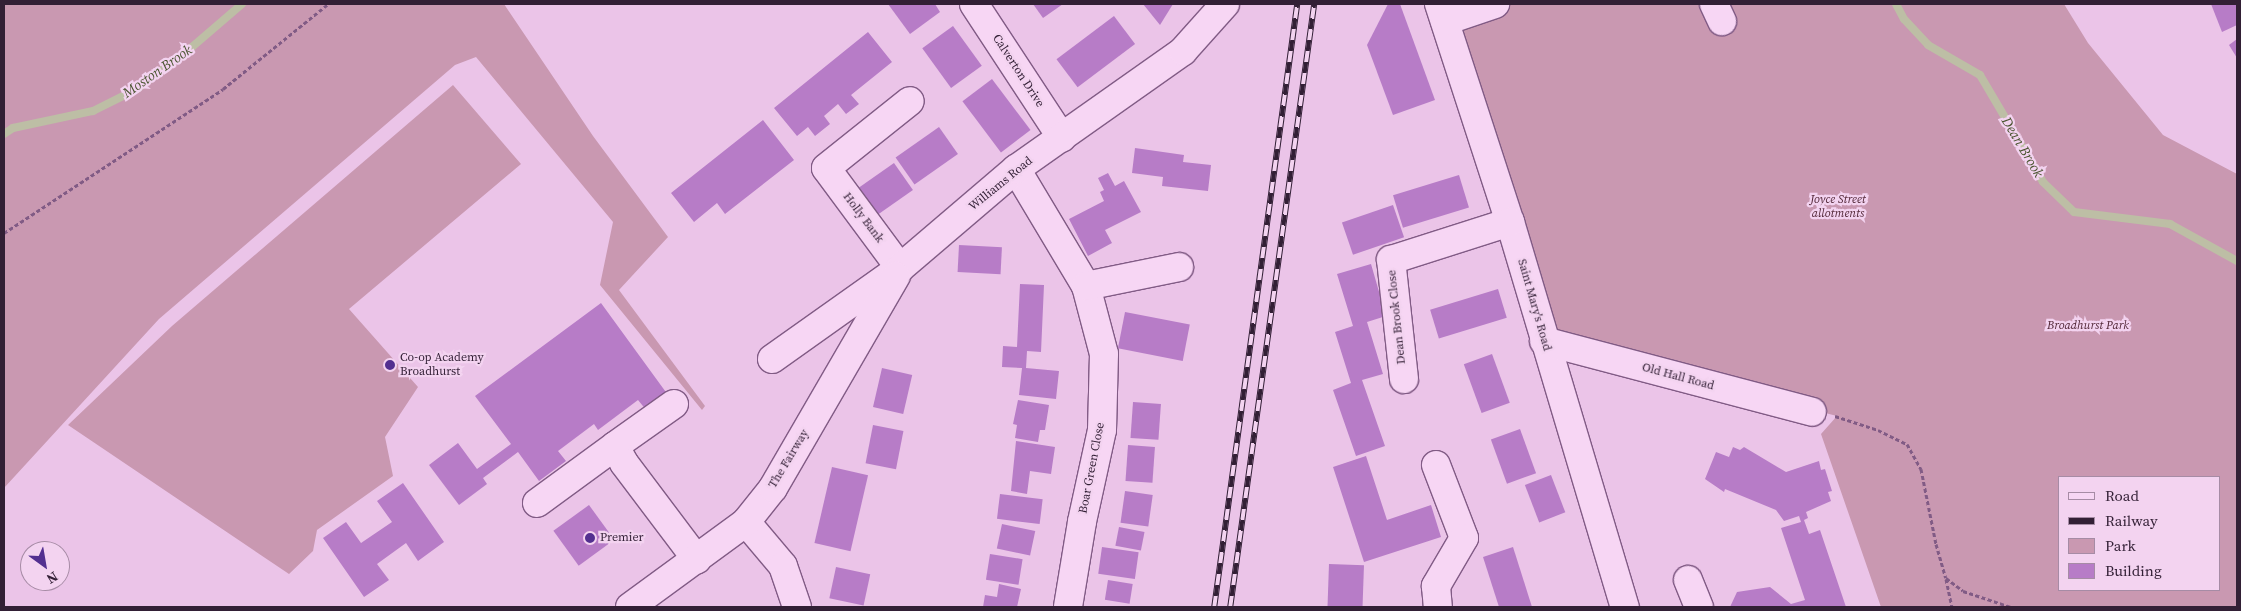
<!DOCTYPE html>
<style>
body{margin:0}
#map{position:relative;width:2241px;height:611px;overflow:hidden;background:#ebc4e8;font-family:"Source Serif 4",serif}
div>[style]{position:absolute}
.green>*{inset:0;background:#c998b1}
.stream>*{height:8px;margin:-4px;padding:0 4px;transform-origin:4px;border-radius:4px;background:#bdbea5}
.building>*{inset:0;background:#b77cc7;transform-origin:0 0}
.path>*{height:3px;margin-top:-1.5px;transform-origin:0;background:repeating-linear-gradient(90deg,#815b85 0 4px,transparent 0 6.5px)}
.roads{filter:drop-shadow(1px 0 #815b85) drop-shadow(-1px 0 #815b85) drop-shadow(0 1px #815b85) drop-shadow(0 -1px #815b85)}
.minor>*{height:28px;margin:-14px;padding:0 14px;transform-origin:14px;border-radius:14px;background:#f7d6f4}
.rail>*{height:5.5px;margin-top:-2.75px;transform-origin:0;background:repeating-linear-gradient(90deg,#f3d3f0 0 11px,#321f35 0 22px);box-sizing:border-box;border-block:1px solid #321f35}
.dots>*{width:14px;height:14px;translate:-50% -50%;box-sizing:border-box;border:2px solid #f3d3f0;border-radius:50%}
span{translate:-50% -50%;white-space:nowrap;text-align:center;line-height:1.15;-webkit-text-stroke:4.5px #f3d3f0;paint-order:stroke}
.street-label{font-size:12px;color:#321f35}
.park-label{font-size:12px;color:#512636;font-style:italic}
.poi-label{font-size:12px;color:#321f35}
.left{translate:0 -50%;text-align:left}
.water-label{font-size:14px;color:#49542f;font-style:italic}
.frame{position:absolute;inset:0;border:5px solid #321f35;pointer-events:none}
.legend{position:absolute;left:2058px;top:476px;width:162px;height:115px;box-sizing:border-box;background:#f3d3f0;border:1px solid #a68ba5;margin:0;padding:6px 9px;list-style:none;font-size:15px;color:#321f35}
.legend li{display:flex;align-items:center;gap:10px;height:25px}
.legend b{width:25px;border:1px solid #a68ba5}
.north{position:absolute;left:20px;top:541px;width:50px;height:50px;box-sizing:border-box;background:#f3d3f0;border:1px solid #a68ba5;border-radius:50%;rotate:148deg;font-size:14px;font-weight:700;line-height:20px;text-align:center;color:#321f35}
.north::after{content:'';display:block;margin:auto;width:18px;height:22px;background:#532f90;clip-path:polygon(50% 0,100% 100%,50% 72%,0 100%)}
</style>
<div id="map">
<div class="green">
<i style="clip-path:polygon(4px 4px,504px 4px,593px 136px,668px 237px,619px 290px,705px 406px,702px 410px,600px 285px,613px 222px,476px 57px,455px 65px,159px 319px,4px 488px)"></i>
<i style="clip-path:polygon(evenodd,1495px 4px,2064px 4px,2088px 43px,2163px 135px,2237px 174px,2237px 607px,1881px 607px,1821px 434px,1837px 416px,1544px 341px,1445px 21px,1495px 4px,2060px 477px,2220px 477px,2220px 590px,2060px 590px,2060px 477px)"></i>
<i style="clip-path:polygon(453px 85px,521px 164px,349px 309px,418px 387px,385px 437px,393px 476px,317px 530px,313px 551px,289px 574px,68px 425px,172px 326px)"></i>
</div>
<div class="stream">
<i style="left:1896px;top:4px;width:17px;rotate:62deg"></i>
<i style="left:1904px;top:19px;width:35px;rotate:47deg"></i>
<i style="left:1928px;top:45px;width:60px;rotate:30deg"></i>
<i style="left:1980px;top:75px;width:124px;rotate:59.5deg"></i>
<i style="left:2043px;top:182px;width:43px;rotate:44.1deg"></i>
<i style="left:2074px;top:212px;width:97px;rotate:7.1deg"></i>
<i style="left:2170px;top:224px;width:77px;rotate:28.9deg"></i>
<i style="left:4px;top:134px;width:11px;rotate:-34deg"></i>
<i style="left:13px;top:128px;width:82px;rotate:-12deg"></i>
<i style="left:93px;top:111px;width:49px;rotate:-26.6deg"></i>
<i style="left:137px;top:89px;width:69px;rotate:-37.4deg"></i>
<i style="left:192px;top:47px;width:66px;rotate:-40.7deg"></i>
</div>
<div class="building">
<i style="clip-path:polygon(888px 4px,935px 4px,940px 12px,910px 34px)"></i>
<i style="clip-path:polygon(1033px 4px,1063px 4px,1043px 18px)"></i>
<i style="clip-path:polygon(1143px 4px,1173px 4px,1160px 25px)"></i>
<i style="clip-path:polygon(1388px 4px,1400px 4px,1435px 100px,1393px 115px,1367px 45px)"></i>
<i style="clip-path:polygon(2211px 4px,2237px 4px,2237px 25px,2222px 32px)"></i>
<i style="left:1114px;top:16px;width:35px;height:72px;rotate:53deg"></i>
<i style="left:953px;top:26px;width:49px;height:38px;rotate:54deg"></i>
<i style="clip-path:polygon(868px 32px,892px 62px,851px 95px,859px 104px,846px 114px,838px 104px,824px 116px,830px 124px,815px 136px,808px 127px,797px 136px,774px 108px)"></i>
<i style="clip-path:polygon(2237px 39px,2237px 58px,2229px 45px)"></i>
<i style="left:992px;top:79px;width:64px;height:37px;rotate:53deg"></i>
<i style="clip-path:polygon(763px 120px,794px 160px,725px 214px,717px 203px,694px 222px,671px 193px)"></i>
<i style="left:939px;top:127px;width:33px;height:53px;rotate:55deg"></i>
<i style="clip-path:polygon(1135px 148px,1184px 155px,1183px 162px,1211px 165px,1208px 191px,1162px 186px,1163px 177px,1132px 173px)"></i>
<i style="left:894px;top:163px;width:33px;height:54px;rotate:55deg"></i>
<i style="clip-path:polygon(1108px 173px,1115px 186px,1124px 181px,1141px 212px,1105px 230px,1112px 243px,1088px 256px,1069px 219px,1104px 201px,1100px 192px,1104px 190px,1098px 178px)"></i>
<i style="left:1459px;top:175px;width:34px;height:69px;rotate:73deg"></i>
<i style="left:1393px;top:205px;width:34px;height:54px;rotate:71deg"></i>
<i style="left:959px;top:245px;width:43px;height:27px;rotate:3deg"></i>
<i style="clip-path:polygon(1371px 264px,1386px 316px,1367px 322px,1383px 374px,1362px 380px,1385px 446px,1356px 456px,1333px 390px,1351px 383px,1335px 332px,1353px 326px,1337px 274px)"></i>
<i style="clip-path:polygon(1020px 284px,1044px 285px,1041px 352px,1027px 351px,1026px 368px,1059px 371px,1056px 399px,1019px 395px,1022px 368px,1002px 367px,1003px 346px,1017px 347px)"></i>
<i style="left:1498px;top:289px;width:30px;height:71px;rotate:73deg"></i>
<i style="clip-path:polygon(601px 303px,668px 395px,647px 411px,638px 400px,598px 430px,594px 424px,558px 451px,566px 461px,539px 481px,518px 452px,483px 478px,487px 484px,459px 505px,429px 465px,458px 443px,477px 469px,511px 444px,475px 396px)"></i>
<i style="left:1125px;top:312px;width:66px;height:37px;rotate:11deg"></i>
<i style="left:1492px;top:354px;width:52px;height:30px;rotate:70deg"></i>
<i style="left:882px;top:368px;width:31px;height:40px;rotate:13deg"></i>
<i style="clip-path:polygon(1018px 400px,1049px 405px,1045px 430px,1040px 430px,1038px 442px,1015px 438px,1017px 425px,1013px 424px)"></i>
<i style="left:1133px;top:402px;width:28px;height:36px;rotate:4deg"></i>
<i style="left:873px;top:425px;width:31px;height:39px;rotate:11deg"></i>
<i style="left:1520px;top:429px;width:47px;height:31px;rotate:70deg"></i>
<i style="clip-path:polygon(1016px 441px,1055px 447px,1051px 474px,1030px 471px,1027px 494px,1011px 491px)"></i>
<i style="left:1128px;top:445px;width:27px;height:36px;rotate:4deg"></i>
<i style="clip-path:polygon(1733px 447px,1740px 450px,1744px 447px,1786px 472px,1819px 461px,1821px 470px,1825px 469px,1832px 491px,1828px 492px,1831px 501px,1806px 512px,1808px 518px,1804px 520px,1809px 534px,1820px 530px,1846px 607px,1730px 607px,1737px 592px,1770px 587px,1791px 604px,1805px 600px,1781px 528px,1801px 522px,1799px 516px,1784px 521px,1776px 510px,1725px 489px,1724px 492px,1705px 479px,1716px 452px,1729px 457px)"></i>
<i style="clip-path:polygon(1366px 456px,1387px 520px,1431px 505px,1441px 537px,1364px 562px,1333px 467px)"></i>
<i style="left:832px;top:467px;width:37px;height:78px;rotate:13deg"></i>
<i style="left:1551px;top:475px;width:40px;height:28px;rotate:69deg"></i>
<i style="clip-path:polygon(403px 483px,444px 542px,418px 561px,406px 543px,377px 564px,389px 580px,364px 597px,323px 538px,346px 522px,361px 543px,392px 522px,377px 501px)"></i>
<i style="left:1125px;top:491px;width:28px;height:32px;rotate:8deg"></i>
<i style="left:1000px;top:494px;width:43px;height:25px;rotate:7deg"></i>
<i style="left:589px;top:505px;width:43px;height:44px;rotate:54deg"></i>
<i style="left:1002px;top:524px;width:34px;height:25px;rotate:12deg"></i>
<i style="left:1119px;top:527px;width:26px;height:19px;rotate:11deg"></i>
<i style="left:1102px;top:547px;width:37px;height:27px;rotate:8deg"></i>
<i style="clip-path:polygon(1513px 547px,1532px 607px,1499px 607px,1483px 557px)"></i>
<i style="left:990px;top:554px;width:33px;height:26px;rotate:9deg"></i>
<i style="left:1329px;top:564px;width:35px;height:43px;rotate:2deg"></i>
<i style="left:836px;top:567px;width:35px;height:32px;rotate:12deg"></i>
<i style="left:1108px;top:580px;width:25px;height:20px;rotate:9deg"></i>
<i style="clip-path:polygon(999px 584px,1021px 589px,1017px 607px,983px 607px,985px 595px,997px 597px)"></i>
</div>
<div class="path">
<i style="left:4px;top:233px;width:262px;rotate:-33.3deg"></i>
<i style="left:223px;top:89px;width:135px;rotate:-39deg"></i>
<i style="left:1835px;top:416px;width:45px;rotate:18deg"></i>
<i style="left:1878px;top:430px;width:32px;rotate:26deg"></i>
<i style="left:1907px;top:444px;width:29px;rotate:61deg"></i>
<i style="left:1921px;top:469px;width:76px;rotate:78.7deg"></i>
<i style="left:1936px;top:544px;width:35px;rotate:74deg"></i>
<i style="left:1946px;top:578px;width:21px;rotate:37deg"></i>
<i style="left:1963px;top:591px;width:51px;rotate:18.4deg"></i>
<i style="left:1946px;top:579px;width:29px;rotate:78deg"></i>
</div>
<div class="roads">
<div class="minor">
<i style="left:974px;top:4px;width:160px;rotate:56.7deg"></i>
<i style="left:1439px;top:4px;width:229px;rotate:72deg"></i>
<i style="left:1510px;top:222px;width:402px;rotate:73.4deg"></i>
<i style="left:1714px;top:4px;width:19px;rotate:65deg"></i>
<i style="left:1445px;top:21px;width:53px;rotate:-18.8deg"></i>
<i style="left:1016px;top:169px;width:136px;rotate:59.1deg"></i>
<i style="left:1086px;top:286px;width:70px;rotate:75.2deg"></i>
<i style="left:1104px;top:354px;width:76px;rotate:91.5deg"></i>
<i style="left:1102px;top:430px;width:94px;rotate:102.3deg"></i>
<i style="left:1082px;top:522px;width:86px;rotate:99.4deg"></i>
<i style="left:900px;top:268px;width:124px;rotate:-126.5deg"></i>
<i style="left:826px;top:168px;width:107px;rotate:-38.6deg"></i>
<i style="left:1086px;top:286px;width:95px;rotate:-11.5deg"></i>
<i style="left:1544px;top:341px;width:277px;rotate:14.8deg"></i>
<i style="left:772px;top:359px;width:157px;rotate:-35.4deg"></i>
<i style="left:900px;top:268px;width:153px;rotate:-40.5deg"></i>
<i style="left:1016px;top:169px;width:204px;rotate:-35.2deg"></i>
<i style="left:1183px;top:51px;width:63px;rotate:-48.2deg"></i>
<i style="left:1404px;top:379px;width:120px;rotate:-96.2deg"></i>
<i style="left:1391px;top:260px;width:125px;rotate:-17.7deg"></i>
<i style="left:674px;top:404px;width:72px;rotate:144.6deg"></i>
<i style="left:615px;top:446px;width:19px;rotate:62deg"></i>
<i style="left:624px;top:463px;width:121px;rotate:53deg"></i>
<i style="left:1436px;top:465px;width:78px;rotate:69deg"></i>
<i style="left:1464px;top:538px;width:56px;rotate:120.3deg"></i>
<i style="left:1436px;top:586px;width:21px;rotate:85deg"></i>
<i style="left:537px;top:503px;width:97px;rotate:-36.2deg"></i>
<i style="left:746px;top:522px;width:57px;rotate:49.9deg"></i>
<i style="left:783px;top:566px;width:43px;rotate:71.1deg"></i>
<i style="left:1688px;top:580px;width:29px;rotate:68deg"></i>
<i style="left:630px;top:607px;width:144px;rotate:-36.2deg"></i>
<i style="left:746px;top:522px;width:43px;rotate:-51.5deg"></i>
<i style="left:773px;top:488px;width:245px;rotate:-59.9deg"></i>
</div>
</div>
<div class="rail">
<i style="left:1214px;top:607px;width:609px;rotate:-82.16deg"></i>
<i style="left:1230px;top:607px;width:609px;rotate:-82.07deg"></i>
</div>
<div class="dots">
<i style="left:390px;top:365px;background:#532f90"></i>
<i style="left:590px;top:538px;background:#532f90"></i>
</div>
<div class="street-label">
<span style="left:1018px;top:71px;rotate:57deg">Calverton Drive</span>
<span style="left:1001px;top:184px;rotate:-39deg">Williams Road</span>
<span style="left:863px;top:218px;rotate:53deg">Holly Bank</span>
<span style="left:1534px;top:305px;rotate:74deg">Saint Mary's Road</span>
<span style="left:1397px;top:317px;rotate:-96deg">Dean Brook Close</span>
<span style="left:1678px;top:377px;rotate:15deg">Old Hall Road</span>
<span style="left:789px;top:459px;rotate:-59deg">The Fairway</span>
<span style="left:1092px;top:468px;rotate:-79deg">Boar Green Close</span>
</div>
<div class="park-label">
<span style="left:1838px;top:207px">Joyce Street<br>allotments</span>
<span style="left:2088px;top:326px">Broadhurst Park</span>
</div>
<div class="poi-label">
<span class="left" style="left:400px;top:365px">Co-op Academy<br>Broadhurst</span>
<span class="left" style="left:600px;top:538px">Premier</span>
</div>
<div class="water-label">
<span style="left:157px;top:71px;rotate:-35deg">Moston Brook</span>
<span style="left:2023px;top:147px;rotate:59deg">Dean Brook</span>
</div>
<div class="frame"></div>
<ul class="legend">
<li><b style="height:6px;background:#f7d6f4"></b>Road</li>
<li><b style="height:6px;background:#321f35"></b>Railway</li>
<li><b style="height:14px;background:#c998b1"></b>Park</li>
<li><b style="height:14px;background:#b77cc7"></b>Building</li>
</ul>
<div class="north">N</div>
</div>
